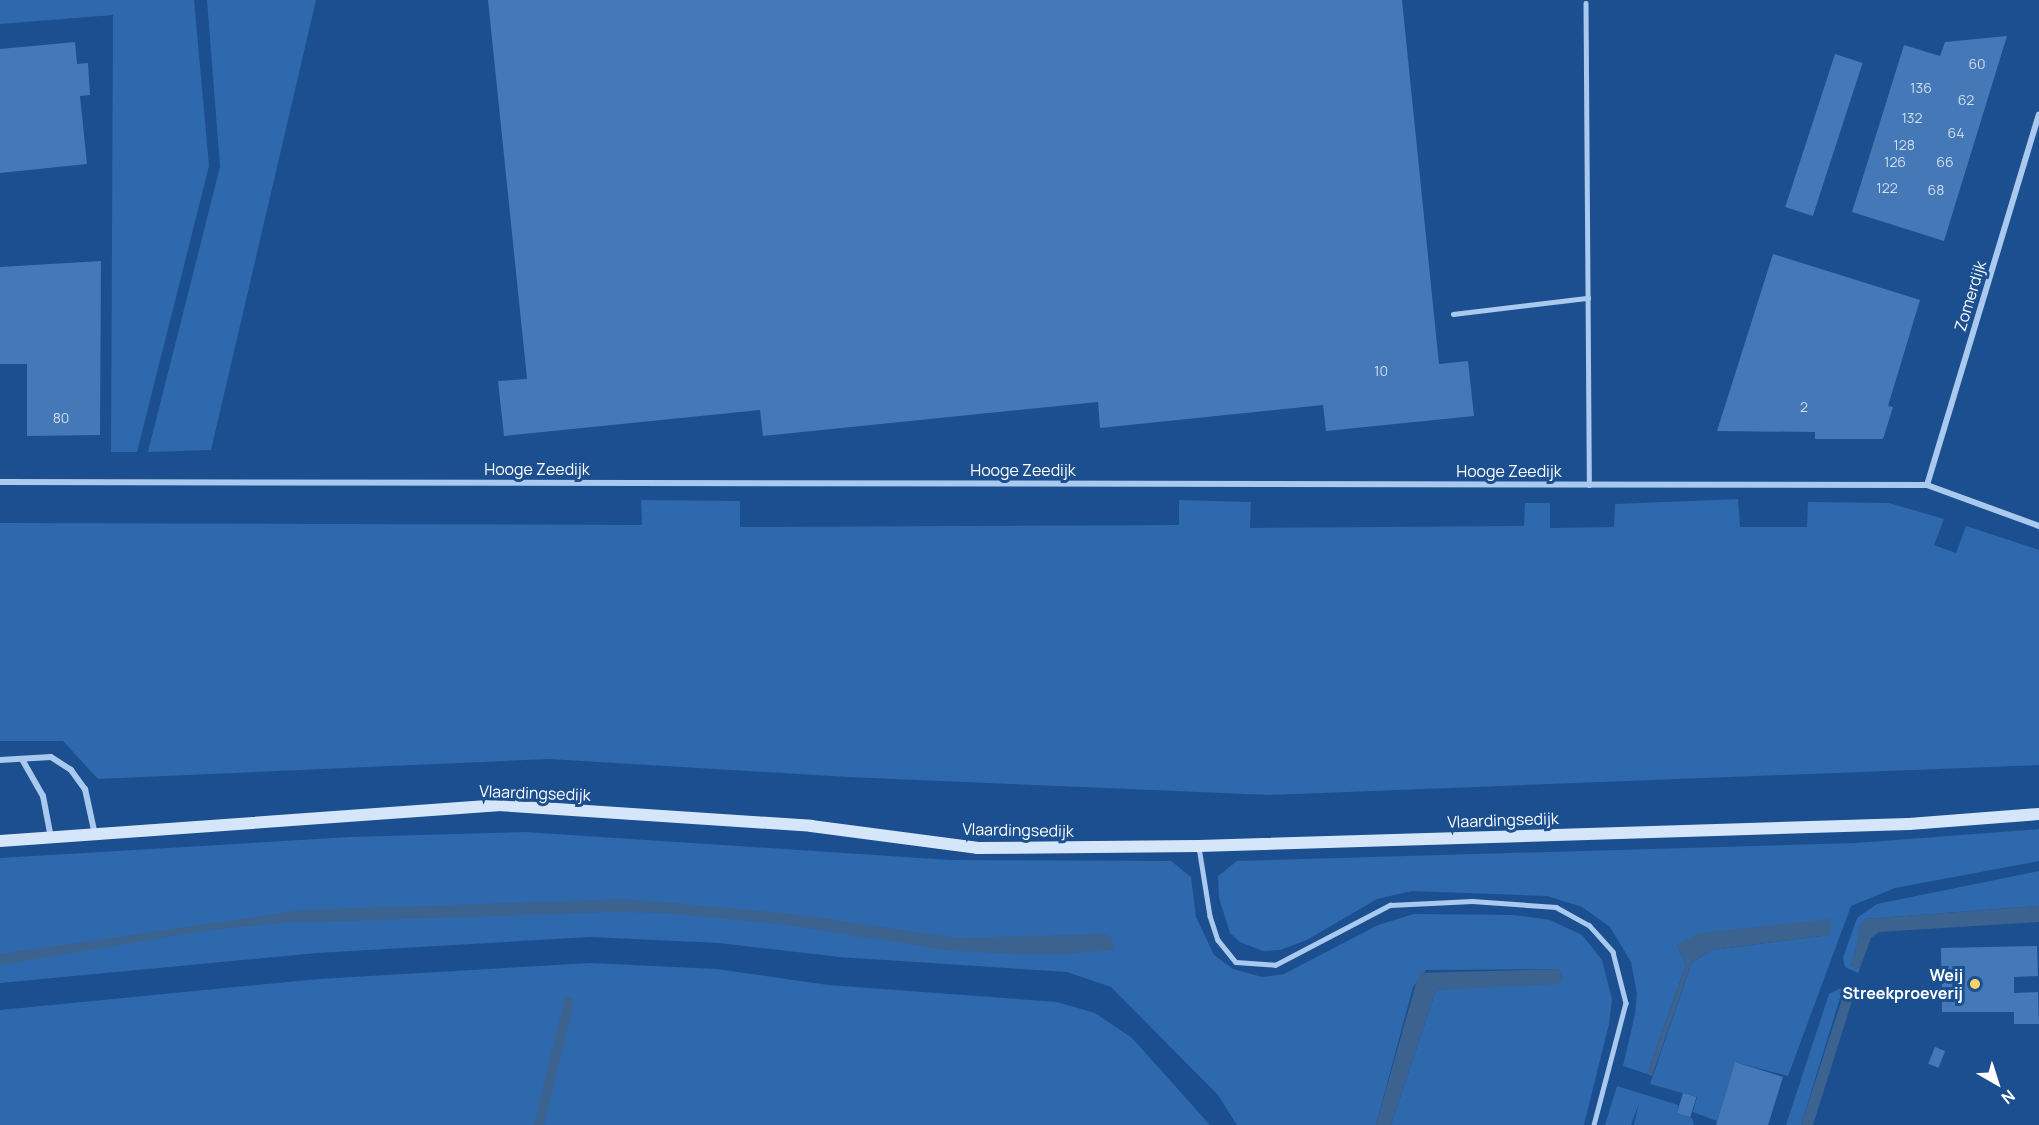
<!DOCTYPE html>
<style>
body{margin:0}
#map{position:relative;width:2039px;height:1125px;overflow:hidden;background:#1b4f8f;font-family:Manrope,sans-serif}
div>[style]{position:absolute}
.green>*{inset:0;background:#2e69ad}
.water>*{inset:0;background:#3c6290}
.building>*{inset:0;background:#4478b7;transform-origin:0 0}
.lane>*{height:4.5px;margin:-2.25px;padding:0 2.25px;transform-origin:2.25px;border-radius:2.25px;background:#a9c9ee}
.street>*{height:6px;margin:-3px;padding:0 3px;transform-origin:3px;border-radius:3px;background:#a9c9ee}
.secondary>*{height:12px;margin:-6px;padding:0 6px;transform-origin:6px;border-radius:6px;background:#d6e6fa}
.dots>*{width:16px;height:16px;translate:-50% -50%;box-sizing:border-box;border:3px solid #1b4f8f;border-radius:50%}
span{translate:-50% -50%;white-space:nowrap;text-align:center;line-height:1.15;-webkit-text-stroke:6px #1b4f8f;paint-order:stroke}
.number-label{font-size:14px;color:#d0dded}
.number-label span{-webkit-text-stroke-width:0}
.street-label{font-size:16px;color:#fff}
.poi-label{font-size:16px;color:#fff;font-weight:700}
.right{translate:-100% -50%;text-align:right}
.north{position:absolute;left:1967px;top:1053px;width:60px;height:60px;-webkit-text-stroke:4px #1b4f8f;paint-order:stroke;rotate:141deg;font-size:16px;font-weight:700;line-height:24px;text-align:center;color:#fff}
.north::after{content:'';display:block;margin:auto;width:21px;height:27px;background:#fff;clip-path:polygon(50% 0,100% 100%,50% 72%,0 100%)}
</style>
<div id="map">
<div class="green">
<i style="clip-path:polygon(0 0,194px 0,209px 166px,137px 452px,111px 452px,113px 15px,0 24px)"></i>
<i style="clip-path:polygon(207px 0,316px 0,211px 450px,148px 452px,220px 167px)"></i>
<i style="clip-path:polygon(1738px 499px,1740px 527px,1807px 527px,1808px 502px,1889px 503px,1944px 519px,1934px 545px,1956px 553px,1966px 526px,2039px 550px,2039px 765px,1270px 795px,848px 777px,549px 759px,98px 779px,63px 741px,0 741px,0 523px,642px 525px,641px 500px,740px 501px,740px 527px,1179px 525px,1179px 500px,1251px 502px,1250px 528px,1524px 526px,1525px 503px,1550px 503px,1550px 528px,1614px 527px,1615px 504px)"></i>
<i style="clip-path:polygon(2039px 829px,2039px 861px,1895px 888px,1851px 906px,1788px 1076px,1735px 1062px,1717px 1121px,1693px 1112px,1697px 1097px,1650px 1084px,1692px 962px,1712px 950px,1829px 935px,1677px 945px,1686px 965px,1647px 1074px,1623px 1066px,1635px 1014px,1637px 994px,1631px 962px,1610px 927px,1582px 907px,1547px 896px,1412px 891px,1377px 899px,1307px 940px,1280px 950px,1263px 951px,1240px 942px,1230px 933px,1219px 898px,1218px 876px,1237px 861px,1856px 843px)"></i>
<i style="clip-path:polygon(525px 832px,950px 860px,1171px 861px,1191px 877px,1196px 917px,1214px 955px,1233px 969px,1262px 977px,1284px 974px,1378px 925px,1414px 914px,1515px 915px,1550px 920px,1582px 935px,1602px 960px,1612px 999px,1609px 1024px,1584px 1125px,1391px 1125px,1436px 990px,1563px 981px,1559px 969px,1426px 970px,1413px 987px,1376px 1125px,1237px 1125px,1218px 1095px,1111px 987px,1067px 972px,839px 957px,719px 943px,590px 937px,317px 953px,0 983px,0 858px,350px 837px)"></i>
<i style="clip-path:polygon(2039px 871px,2039px 906px,1865px 919px,1858px 930px,1859px 938px,1851px 965px,1860px 968px,1858px 973px,1845px 967px,1843px 958px,1857px 918px,1877px 904px)"></i>
<i style="clip-path:polygon(590px 963px,717px 969px,828px 985px,1057px 1002px,1095px 1013px,1132px 1038px,1210px 1125px,0 1125px,0 1010px,319px 979px)"></i>
<i style="clip-path:polygon(1841px 988px,1851px 991px,1849px 997px,1840px 998px,1801px 1125px,1786px 1125px,1829px 994px)"></i>
<i style="clip-path:polygon(1617px 1086px,1678px 1105px,1677px 1113px,1692px 1118px,1694px 1125px,1634px 1125px,1639px 1103px,1631px 1125px,1605px 1125px)"></i>
</div>
<div class="water">
<i style="clip-path:polygon(626px 899px,794px 914px,957px 938px,1105px 934px,1111px 937px,1115px 950px,1051px 955px,952px 951px,787px 925px,667px 913px,613px 912px,284px 923px,210px 930px,0 965px,0 954px,302px 910px)"></i>
<i style="clip-path:polygon(2039px 906px,2039px 922px,1879px 932px,1871px 938px,1860px 968px,1851px 965px,1859px 938px,1858px 930px,1865px 919px)"></i>
<i style="clip-path:polygon(1831px 919px,1830px 935px,1712px 950px,1692px 962px,1652px 1076px,1647px 1074px,1686px 965px,1677px 945px,1699px 933px)"></i>
<i style="clip-path:polygon(1559px 969px,1563px 981px,1560px 984px,1436px 990px,1391px 1125px,1376px 1125px,1419px 973px)"></i>
<i style="clip-path:polygon(565px 996px,573px 999px,573px 1007px,544px 1125px,534px 1125px)"></i>
<i style="clip-path:polygon(1843px 996px,1852px 1001px,1813px 1125px,1801px 1125px)"></i>
</div>
<div class="building">
<i style="clip-path:polygon(488px 0,1402px 0,1439px 364px,1468px 361px,1474px 416px,1326px 431px,1323px 405px,1100px 428px,1098px 402px,763px 436px,760px 410px,504px 436px,498px 381px,527px 379px)"></i>
<i style="clip-path:polygon(2007px 36px,1944px 241px,1852px 212px,1904px 45px,1940px 56px,1945px 42px)"></i>
<i style="clip-path:polygon(75px 42px,77px 64px,88px 63px,90px 95px,80px 96px,87px 164px,0 173px,0 49px)"></i>
<i style="left:1835px;top:54px;width:29px;height:161px;rotate:18deg"></i>
<i style="clip-path:polygon(1773px 254px,1920px 300px,1888px 406px,1893px 407px,1883px 439px,1815px 439px,1815px 432px,1717px 431px)"></i>
<i style="clip-path:polygon(101px 261px,100px 435px,27px 436px,27px 364px,0 364px,0 267px)"></i>
<i style="clip-path:polygon(2037px 946px,2038px 976px,2014px 977px,2014px 993px,2038px 992px,2039px 1024px,2014px 1024px,2014px 1012px,1942px 1012px,1941px 948px)"></i>
<i style="left:1935px;top:1047px;width:11px;height:18px;rotate:22deg"></i>
<i style="clip-path:polygon(1735px 1062px,1783px 1077px,1768px 1125px,1716px 1125px)"></i>
<i style="left:1683px;top:1093px;width:14px;height:21px;rotate:17deg"></i>
</div>
<div class="lane">
<i style="left:1586px;top:3px;width:482px;rotate:89.6deg"></i>
<i style="left:1453px;top:314px;width:136px;rotate:-6.8deg"></i>
<i style="left:1199px;top:847px;width:70px;rotate:80.9deg"></i>
<i style="left:1210px;top:916px;width:25px;rotate:72deg"></i>
<i style="left:1218px;top:940px;width:28px;rotate:51deg"></i>
<i style="left:1236px;top:962px;width:39px;rotate:4deg"></i>
<i style="left:1275px;top:965px;width:130px;rotate:-27.6deg"></i>
<i style="left:1390px;top:905px;width:82px;rotate:-2.8deg"></i>
<i style="left:1472px;top:901px;width:84px;rotate:4.1deg"></i>
<i style="left:1556px;top:907px;width:38px;rotate:29deg"></i>
<i style="left:1589px;top:925px;width:36px;rotate:48deg"></i>
<i style="left:1613px;top:952px;width:53px;rotate:75.7deg"></i>
<i style="left:1626px;top:1003px;width:126px;rotate:104.7deg"></i>
</div>
<div class="street">
<i style="left:0;top:482px;width:1927px;rotate:0.09deg"></i>
<i style="left:1927px;top:485px;width:119px;rotate:20.1deg"></i>
<i style="left:1927px;top:485px;width:387px;rotate:-73.2deg"></i>
<i style="left:0;top:760px;width:51px;rotate:-3.4deg"></i>
<i style="left:51px;top:757px;width:24px;rotate:33deg"></i>
<i style="left:71px;top:770px;width:24px;rotate:54deg"></i>
<i style="left:85px;top:789px;width:47px;rotate:77.7deg"></i>
<i style="left:23px;top:761px;width:40px;rotate:60.3deg"></i>
<i style="left:43px;top:796px;width:43px;rotate:79.2deg"></i>
</div>
<div class="secondary">
<i style="left:0;top:841px;width:499px;rotate:-4.1deg"></i>
<i style="left:498px;top:805px;width:314px;rotate:3.8deg"></i>
<i style="left:811px;top:826px;width:167px;rotate:7.5deg"></i>
<i style="left:977px;top:848px;width:222px;rotate:-0.5deg"></i>
<i style="left:1199px;top:846px;width:710px;rotate:-1.77deg"></i>
<i style="left:1909px;top:824px;width:130px;rotate:-4.4deg"></i>
</div>
<div class="dots">
<i style="left:1975px;top:984px;background:#ffd166"></i>
</div>
<div class="number-label">
<span style="left:1977px;top:64px">60</span>
<span style="left:1921px;top:88px">136</span>
<span style="left:1966px;top:100px">62</span>
<span style="left:1912px;top:118px">132</span>
<span style="left:1956px;top:133px">64</span>
<span style="left:1904px;top:145px">128</span>
<span style="left:1895px;top:162px">126</span>
<span style="left:1945px;top:162px">66</span>
<span style="left:1887px;top:188px">122</span>
<span style="left:1936px;top:190px">68</span>
<span style="left:1381px;top:371px">10</span>
<span style="left:1804px;top:407px">2</span>
<span style="left:61px;top:418px">80</span>
</div>
<div class="street-label">
<span style="left:1970px;top:296px;rotate:-73deg">Zomerdijk</span>
<span style="left:537px;top:469px">Hooge Zeedijk</span>
<span style="left:1023px;top:470px">Hooge Zeedijk</span>
<span style="left:1509px;top:471px">Hooge Zeedijk</span>
<span style="left:535px;top:793px;rotate:2deg">Vlaardingsedijk</span>
<span style="left:1503px;top:820px;rotate:-2deg">Vlaardingsedijk</span>
<span style="left:1018px;top:830px;rotate:1deg">Vlaardingsedijk</span>
</div>
<div class="poi-label">
<span class="right" style="left:1963px;top:984px">Weij<br>Streekproeverij</span>
</div>
<div class="north">N</div>
</div>
